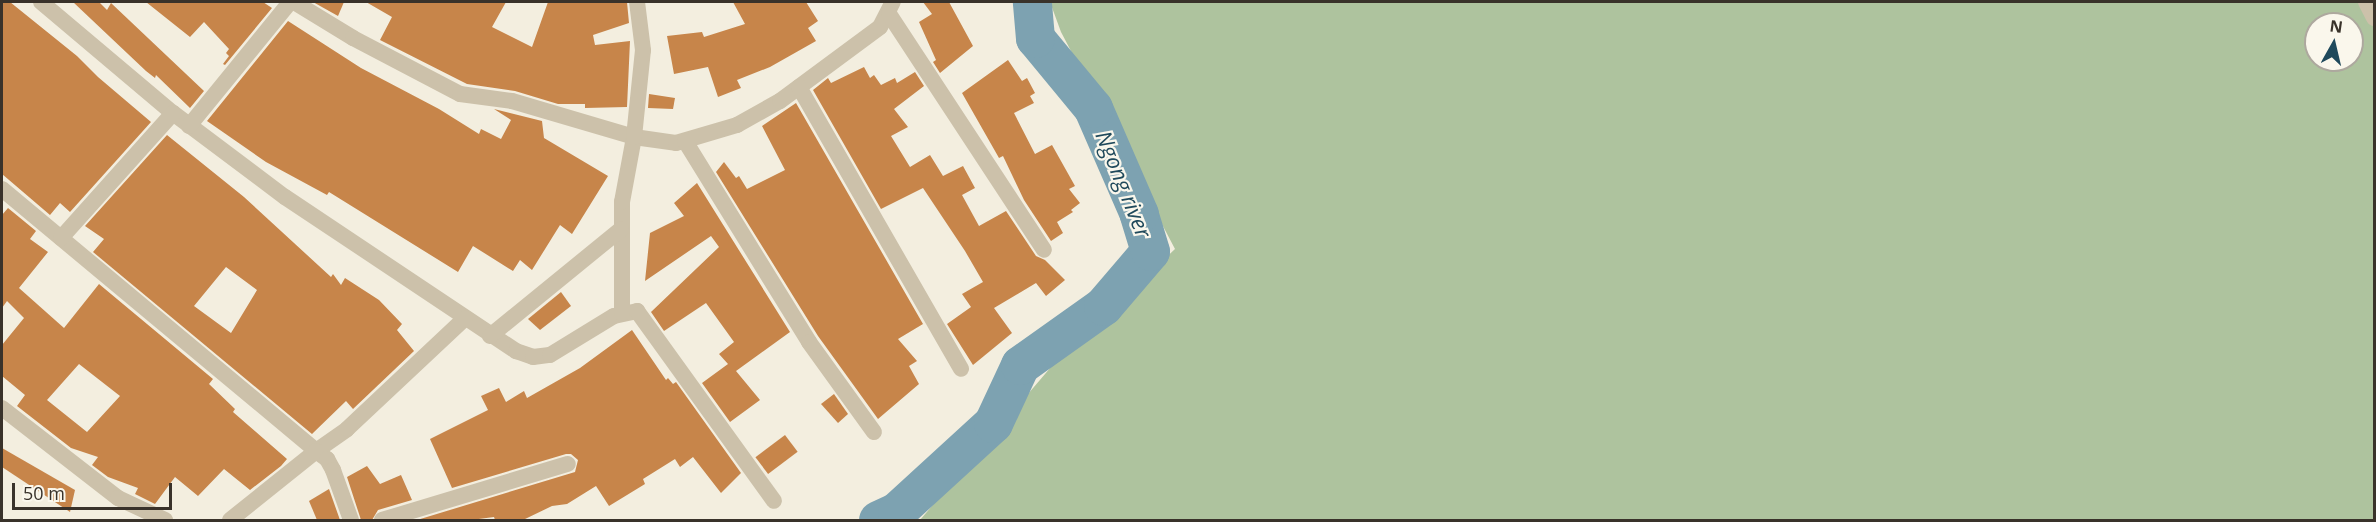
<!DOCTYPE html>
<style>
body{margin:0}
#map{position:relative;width:2376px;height:522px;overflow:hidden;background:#f3eedf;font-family:"Open Sans",sans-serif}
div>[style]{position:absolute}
.green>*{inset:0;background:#aec39e}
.river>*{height:39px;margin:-19.5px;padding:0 19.5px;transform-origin:19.5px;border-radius:19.5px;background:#7da2b1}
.building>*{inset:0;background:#c7854a;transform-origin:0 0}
.minor>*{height:16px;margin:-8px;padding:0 8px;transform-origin:8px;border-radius:8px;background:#ccc1aa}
span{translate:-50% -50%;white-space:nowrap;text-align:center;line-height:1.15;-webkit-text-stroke:4.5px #faf7ec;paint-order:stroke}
.water-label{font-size:22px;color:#1f495b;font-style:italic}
.frame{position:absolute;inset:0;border:3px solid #39322a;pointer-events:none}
.north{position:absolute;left:2304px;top:12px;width:60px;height:60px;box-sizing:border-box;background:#faf7ec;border:2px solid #ada89e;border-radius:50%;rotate:8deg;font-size:16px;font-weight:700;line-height:24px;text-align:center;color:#39322a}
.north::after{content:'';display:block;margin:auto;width:21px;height:27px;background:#1f495b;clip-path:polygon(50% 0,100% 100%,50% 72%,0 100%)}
.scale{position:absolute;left:12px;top:483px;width:160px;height:27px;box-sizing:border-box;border:3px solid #39322a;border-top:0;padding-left:8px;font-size:18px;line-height:21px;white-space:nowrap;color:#39322a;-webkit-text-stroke:4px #faf7ec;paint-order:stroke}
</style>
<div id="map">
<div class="green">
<i style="clip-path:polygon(evenodd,1050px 2px,2374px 2px,2374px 520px,920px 520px,1051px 367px,1175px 249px,1061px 32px,1050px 2px,2316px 24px,2352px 24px,2352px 60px,2316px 60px,2316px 24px)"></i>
</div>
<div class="river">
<i style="left:878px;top:520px;width:21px;rotate:-25deg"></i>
<i style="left:897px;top:511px;width:130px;rotate:-42.5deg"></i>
<i style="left:993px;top:423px;width:64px;rotate:-65deg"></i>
<i style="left:1020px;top:365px;width:102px;rotate:-35.4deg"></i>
<i style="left:1103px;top:306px;width:72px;rotate:-49.5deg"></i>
<i style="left:1150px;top:251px;width:39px;rotate:-107deg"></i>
<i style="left:1139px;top:214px;width:116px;rotate:-113.5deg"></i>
<i style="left:1093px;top:108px;width:91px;rotate:-129.6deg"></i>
<i style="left:1035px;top:38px;width:36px;rotate:-95deg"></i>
</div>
<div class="building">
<i style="clip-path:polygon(2px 2px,10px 2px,77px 56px,98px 77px,151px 122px,70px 212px,60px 203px,50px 215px,2px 174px)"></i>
<i style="clip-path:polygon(73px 2px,99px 2px,107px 10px,111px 3px,204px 91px,190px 108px,156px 75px,155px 78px,146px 71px)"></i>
<i style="clip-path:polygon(146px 2px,263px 2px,272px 8px,225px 65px,223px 64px,229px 56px,226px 53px,229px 49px,204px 22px,190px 37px)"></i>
<i style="clip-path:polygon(313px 2px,344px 2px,338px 16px)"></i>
<i style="clip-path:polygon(366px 2px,506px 2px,492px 27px,532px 47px,548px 2px,627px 2px,629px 23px,593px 35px,595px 45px,630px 41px,627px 107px,585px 108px,585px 104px,558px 104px,515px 91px,467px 84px,380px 40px,392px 17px)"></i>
<i style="clip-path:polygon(733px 2px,806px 2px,818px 21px,808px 28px,816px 41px,770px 67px,737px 80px,741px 88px,718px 97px,708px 67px,674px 74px,667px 36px,702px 32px,704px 37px,745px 24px)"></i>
<i style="clip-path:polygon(923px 2px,949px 2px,973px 46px,940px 73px,933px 62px,936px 60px,919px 22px,932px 14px)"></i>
<i style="clip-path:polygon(288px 21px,361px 68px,439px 109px,479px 134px,481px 129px,501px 139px,511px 120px,494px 109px,542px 121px,544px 138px,608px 176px,572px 234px,560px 225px,532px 270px,520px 260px,513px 271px,473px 246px,458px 272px,329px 192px,327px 195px,266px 162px,207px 121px)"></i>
<i style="clip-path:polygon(1008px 60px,1022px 81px,1027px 78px,1035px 93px,1030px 96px,1034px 103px,1014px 113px,1035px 154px,1052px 145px,1075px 186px,1069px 189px,1080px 203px,1071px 210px,1073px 212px,1057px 222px,1063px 233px,1051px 241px,1024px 200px,1003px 156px,999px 158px,962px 93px)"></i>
<i style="clip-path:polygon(864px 67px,870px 78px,874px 75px,881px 85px,895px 78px,897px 83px,915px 72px,924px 86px,894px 109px,908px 127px,891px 136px,910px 167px,930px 155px,943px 176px,963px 166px,975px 188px,962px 195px,979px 226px,1006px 211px,1036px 256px,1045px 260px,1065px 280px,1046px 296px,1036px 283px,994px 308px,1012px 333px,973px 365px,947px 324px,971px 307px,962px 294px,983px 282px,965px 251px,923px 188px,881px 209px,813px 90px,828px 78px,831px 83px)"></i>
<i style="clip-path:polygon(649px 94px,675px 98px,673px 109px,648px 108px)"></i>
<i style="clip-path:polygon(796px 103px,923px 324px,898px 339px,917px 361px,909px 366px,919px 384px,878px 419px,818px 336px,716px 172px,724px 162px,736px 178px,739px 176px,747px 189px,785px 170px,762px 126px)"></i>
<i style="clip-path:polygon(evenodd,167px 135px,244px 197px,331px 277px,333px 274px,341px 285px,345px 278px,379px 300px,402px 324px,397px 330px,414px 351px,353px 409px,346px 401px,312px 434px,93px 252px,104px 239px,85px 226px,167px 135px,226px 267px,257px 290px,231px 333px,194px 306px,226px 267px)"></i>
<i style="clip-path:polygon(697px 183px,790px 332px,736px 371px,760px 400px,730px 422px,702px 383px,728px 364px,719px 354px,734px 342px,706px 303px,664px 331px,651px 312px,719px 247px,711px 236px,645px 281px,650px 233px,684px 216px,674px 203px)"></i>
<i style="clip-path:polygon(evenodd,8px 208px,36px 231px,30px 239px,48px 252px,19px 288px,64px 328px,99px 284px,213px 379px,209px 384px,235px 409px,233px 412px,287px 459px,281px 466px,250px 490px,224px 469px,198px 496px,175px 477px,155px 504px,135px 494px,138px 488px,108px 477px,92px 465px,98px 457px,71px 448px,17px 406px,25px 395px,2px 376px,2px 345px,24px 318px,7px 301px,2px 308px,2px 215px,8px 208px,79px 364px,120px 396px,87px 432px,47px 400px,79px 364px)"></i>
<i style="clip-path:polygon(561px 292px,571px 306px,540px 330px,528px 319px)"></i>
<i style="clip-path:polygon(632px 330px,666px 380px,668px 378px,673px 384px,676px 382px,741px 473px,721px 493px,693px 457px,680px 467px,675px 459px,643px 479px,645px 484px,609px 506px,596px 486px,567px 504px,552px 506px,523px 520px,495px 520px,494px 517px,471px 520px,417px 520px,575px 472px,578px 460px,571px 454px,566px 454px,452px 488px,430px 439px,488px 410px,481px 396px,499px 388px,506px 402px,524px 391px,527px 398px,580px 368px)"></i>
<i style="clip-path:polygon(834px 394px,848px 414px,838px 423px,821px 404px)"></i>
<i style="left:785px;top:435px;width:21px;height:37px;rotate:53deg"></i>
<i style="clip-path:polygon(2px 448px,75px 490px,70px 512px,2px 467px)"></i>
<i style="clip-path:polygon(367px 466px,380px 484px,401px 475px,412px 500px,378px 510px,372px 520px,361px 520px,347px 477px)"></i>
<i style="clip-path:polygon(329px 489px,340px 520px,317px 520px,309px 501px)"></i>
</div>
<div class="minor">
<i style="left:41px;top:2px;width:172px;rotate:40.1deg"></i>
<i style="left:173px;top:113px;width:140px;rotate:36.9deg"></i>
<i style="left:285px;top:197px;width:278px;rotate:33.7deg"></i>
<i style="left:516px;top:351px;width:18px;rotate:19deg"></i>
<i style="left:533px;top:357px;width:17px;rotate:-7deg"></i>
<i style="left:550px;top:355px;width:75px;rotate:-31.4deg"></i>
<i style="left:614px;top:316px;width:24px;rotate:-12deg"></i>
<i style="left:637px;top:311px;width:234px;rotate:54.2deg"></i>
<i style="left:294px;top:2px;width:69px;rotate:31.4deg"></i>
<i style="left:353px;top:38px;width:121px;rotate:27.6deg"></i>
<i style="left:460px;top:94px;width:52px;rotate:7.7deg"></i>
<i style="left:512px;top:101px;width:127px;rotate:16.4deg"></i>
<i style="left:634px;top:137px;width:42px;rotate:8.1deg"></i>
<i style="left:676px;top:143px;width:64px;rotate:-16.4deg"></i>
<i style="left:737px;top:125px;width:49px;rotate:-29.2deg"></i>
<i style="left:780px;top:101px;width:124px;rotate:-36.5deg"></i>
<i style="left:880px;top:27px;width:28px;rotate:-63deg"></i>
<i style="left:2366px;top:2px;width:18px;rotate:63deg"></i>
<i style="left:889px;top:14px;width:282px;rotate:56.7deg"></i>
<i style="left:799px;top:87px;width:325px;rotate:60.1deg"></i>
<i style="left:189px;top:126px;width:160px;rotate:-50.8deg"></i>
<i style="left:685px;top:141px;width:236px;rotate:58.3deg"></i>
<i style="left:809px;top:342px;width:111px;rotate:54.2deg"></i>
<i style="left:2px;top:189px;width:409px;rotate:39.8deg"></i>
<i style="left:316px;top:451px;width:38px;rotate:-35deg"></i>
<i style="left:347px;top:429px;width:162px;rotate:-43.2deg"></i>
<i style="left:61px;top:238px;width:168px;rotate:-48.1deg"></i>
<i style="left:622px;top:313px;width:111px;rotate:-90deg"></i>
<i style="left:622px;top:202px;width:66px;rotate:-79.5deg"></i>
<i style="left:634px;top:137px;width:87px;rotate:-84.1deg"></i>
<i style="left:643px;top:50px;width:48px;rotate:-97.1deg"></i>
<i style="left:490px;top:336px;width:169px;rotate:-39.2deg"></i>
<i style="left:2px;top:408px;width:147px;rotate:37.8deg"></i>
<i style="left:118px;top:498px;width:52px;rotate:25.1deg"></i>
<i style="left:230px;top:520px;width:110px;rotate:-38.7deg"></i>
<i style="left:316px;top:451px;width:14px;rotate:36deg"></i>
<i style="left:327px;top:459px;width:13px;rotate:61deg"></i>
<i style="left:333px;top:470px;width:53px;rotate:70.2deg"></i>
<i style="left:382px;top:520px;width:194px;rotate:-16.8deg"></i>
</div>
<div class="water-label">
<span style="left:1124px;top:184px;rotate:68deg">Ngong river</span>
</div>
<div class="frame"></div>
<div class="north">N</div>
<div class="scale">50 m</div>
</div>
